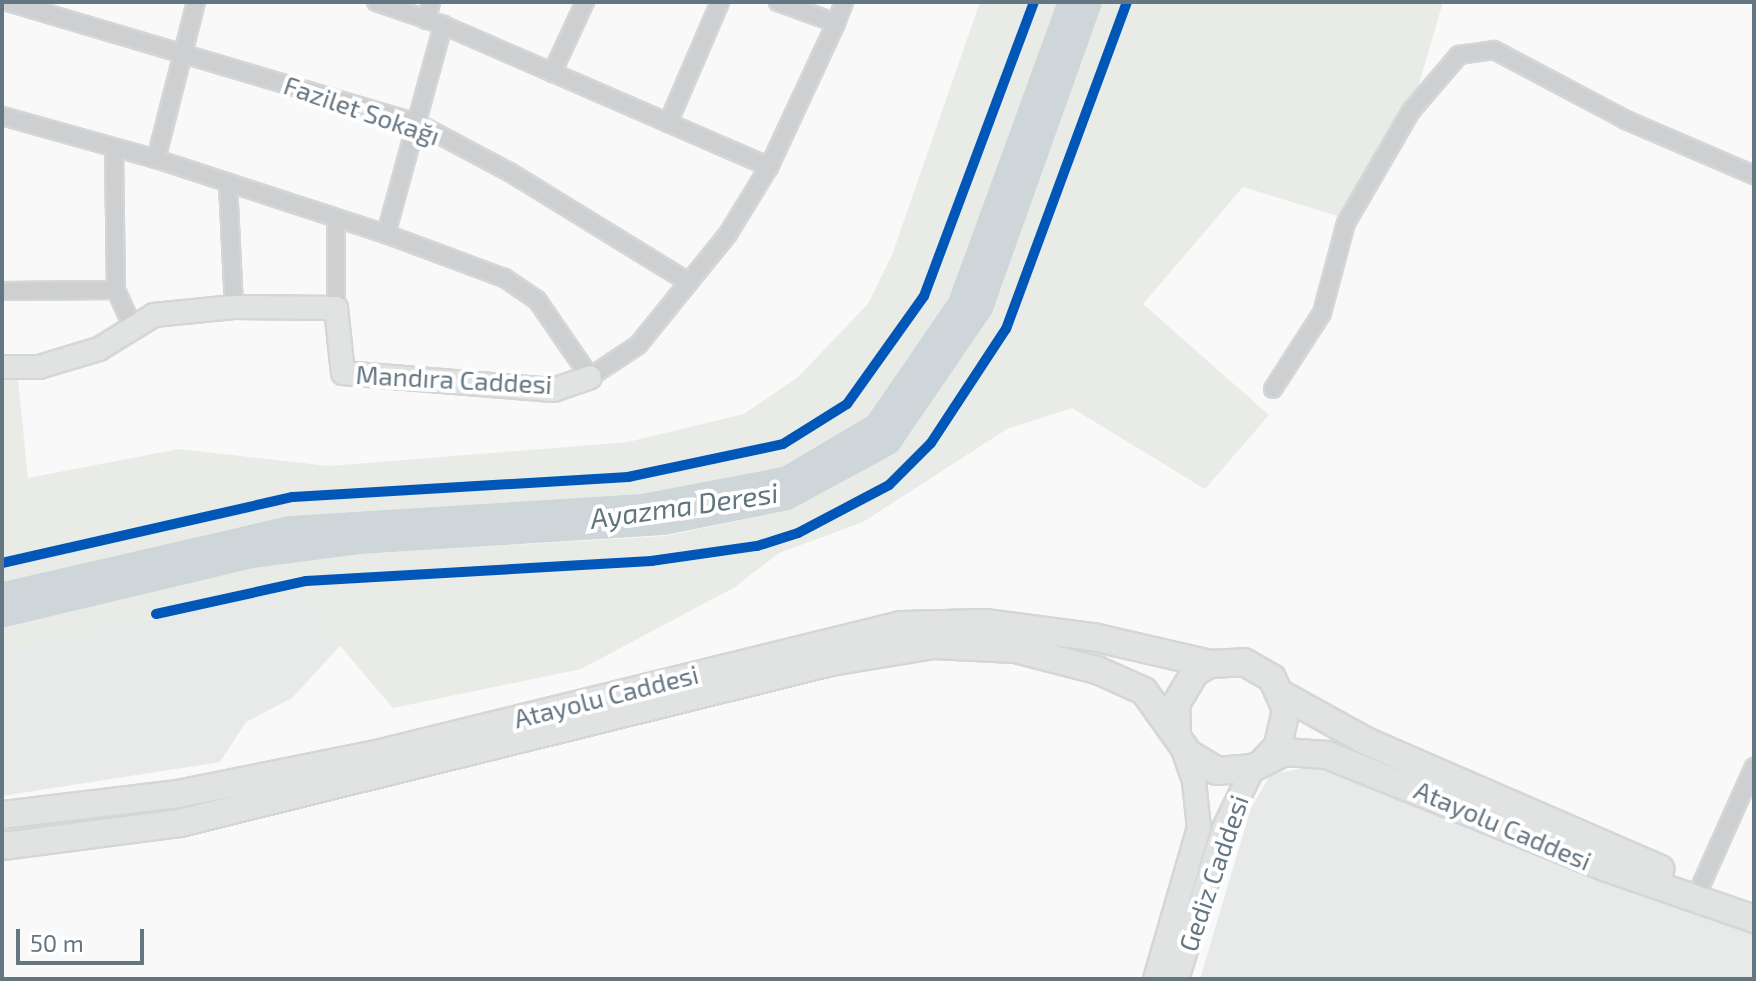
<!DOCTYPE html>
<meta charset="utf-8">
<style>
body{margin:0}
#map{position:relative;width:1756px;height:981px;overflow:hidden;background:#f9f9f9;font-family:"Exo 2",sans-serif}
div>[style]{position:absolute}
.built>*{inset:0;background:#e8e9e9}
.green>*{inset:0;background:#e8ebe6}
.water>*{inset:0;background:#ced6d9}
.roads{filter:drop-shadow(2px 0 #d5d6d7) drop-shadow(-2px 0 #d5d6d7) drop-shadow(0 2px #d5d6d7) drop-shadow(0 -2px #d5d6d7)}
.street>*{height:16px;margin:-8px;padding:0 8px;transform-origin:8px;border-radius:8px;background:#cecfd0}
.secondary>*{height:22px;margin:-11px;padding:0 11px;transform-origin:11px;border-radius:11px;background:#e1e2e2}
.primary>*{height:26px;margin:-13px;padding:0 13px;transform-origin:13px;border-radius:13px;background:#e1e2e2}
.cycleway>*{height:10px;margin:-5px;padding:0 5px;transform-origin:5px;border-radius:5px;background:#0057b8}
span{translate:-50% -50%;white-space:nowrap;text-align:center;line-height:1.15;-webkit-text-stroke:8px #fff;paint-order:stroke}
.street-label{font-size:26px;color:#657683}
.water-label{font-size:28px;color:#60757c;font-style:italic}
.frame{position:absolute;inset:0;border:4px solid #657683;pointer-events:none}
.scale{position:absolute;left:16px;top:929px;width:128px;height:36px;box-sizing:border-box;border:4px solid #657683;border-top:0;padding-left:10px;font-size:24px;line-height:28px;white-space:nowrap;color:#657683;-webkit-text-stroke:6px #fff;paint-order:stroke}
</style>
<div id="map">
<div class="built">
<i style="clip-path:polygon(289px 586px,340px 646px,292px 698px,246px 722px,220px 762px,2px 796px,2px 653px)"></i>
<i style="clip-path:polygon(1329px 764px,1754px 920px,1754px 979px,1200px 979px,1251px 808px,1271px 774px)"></i>
</div>
<div class="green">
<i style="clip-path:polygon(980px 2px,1057px 2px,949px 298px,868px 416px,782px 467px,641px 494px,288px 516px,2px 582px,2px 380px,18px 380px,28px 478px,179px 449px,329px 466px,628px 442px,744px 414px,798px 377px,868px 304px,892px 255px)"></i>
<i style="clip-path:polygon(1103px 2px,1443px 2px,1411px 111px,1338px 216px,1243px 187px,1143px 304px,1269px 415px,1205px 489px,1072px 408px,1007px 429px,863px 522px,779px 553px,735px 587px,581px 669px,393px 708px,289px 586px,2px 653px,2px 628px,254px 568px,361px 554px,665px 536px,790px 510px,992px 313px)"></i>
</div>
<div class="water">
<i style="clip-path:polygon(1057px 2px,1103px 2px,992px 313px,897px 452px,790px 510px,665px 535px,361px 554px,254px 568px,2px 628px,2px 582px,288px 516px,641px 494px,782px 467px,868px 416px,949px 298px)"></i>
</div>
<div class="roads">
<div class="street">
<i style="left:8px;top:2px;width:427px;rotate:16.5deg"></i>
<i style="left:417px;top:123px;width:106px;rotate:28deg"></i>
<i style="left:511px;top:173px;width:208px;rotate:31.6deg"></i>
<i style="left:376px;top:2px;width:71px;rotate:18.9deg"></i>
<i style="left:426px;top:20px;width:19px;rotate:-74deg"></i>
<i style="left:836px;top:23px;width:22px;rotate:-69deg"></i>
<i style="left:443px;top:25px;width:356px;rotate:23.5deg"></i>
<i style="left:769px;top:167px;width:79px;rotate:121.5deg"></i>
<i style="left:728px;top:234px;width:143px;rotate:129deg"></i>
<i style="left:638px;top:345px;width:58px;rotate:146.3deg"></i>
<i style="left:590px;top:377px;width:93px;rotate:-124.5deg"></i>
<i style="left:537px;top:300px;width:40px;rotate:-146deg"></i>
<i style="left:504px;top:278px;width:126px;rotate:-159.6deg"></i>
<i style="left:386px;top:234px;width:217px;rotate:-74.7deg"></i>
<i style="left:552px;top:73px;width:78px;rotate:-65.1deg"></i>
<i style="left:2px;top:116px;width:160px;rotate:15.6deg"></i>
<i style="left:156px;top:159px;width:242px;rotate:18.1deg"></i>
<i style="left:668px;top:123px;width:132px;rotate:-66.7deg"></i>
<i style="left:114px;top:148px;width:142px;rotate:89.2deg"></i>
<i style="left:116px;top:290px;width:42px;rotate:65.9deg"></i>
<i style="left:156px;top:159px;width:162px;rotate:-75.7deg"></i>
<i style="left:769px;top:167px;width:159px;rotate:-65deg"></i>
<i style="left:836px;top:23px;width:62px;rotate:-160.1deg"></i>
<i style="left:228px;top:184px;width:123px;rotate:87.2deg"></i>
<i style="left:2px;top:291px;width:114px;rotate:-0.5deg"></i>
<i style="left:336px;top:308px;width:89px;rotate:-90deg"></i>
<i style="left:1273px;top:389px;width:90px;rotate:-57.2deg"></i>
<i style="left:1322px;top:313px;width:93px;rotate:-75.1deg"></i>
<i style="left:1346px;top:223px;width:129px;rotate:-59.9deg"></i>
<i style="left:1411px;top:111px;width:74px;rotate:-49.4deg"></i>
<i style="left:1459px;top:55px;width:35px;rotate:-8deg"></i>
<i style="left:1494px;top:50px;width:149px;rotate:27.9deg"></i>
<i style="left:1626px;top:120px;width:139px;rotate:23.3deg"></i>
<i style="left:1702px;top:883px;width:127px;rotate:-65.9deg"></i>
</div>
<div class="secondary">
<i style="left:2px;top:367px;width:37px"></i>
<i style="left:39px;top:367px;width:63px;rotate:-16.7deg"></i>
<i style="left:99px;top:349px;width:65px;rotate:-31.7deg"></i>
<i style="left:154px;top:315px;width:80px;rotate:-5.7deg"></i>
<i style="left:234px;top:307px;width:102px;rotate:0.6deg"></i>
<i style="left:336px;top:308px;width:65px;rotate:83.9deg"></i>
<i style="left:343px;top:373px;width:211px;rotate:4.6deg"></i>
<i style="left:553px;top:390px;width:39px;rotate:-19deg"></i>
<i style="left:1155px;top:979px;width:157px;rotate:-73.8deg"></i>
<i style="left:1199px;top:828px;width:47px;rotate:-96.1deg"></i>
<i style="left:1194px;top:781px;width:39px;rotate:-109deg"></i>
<i style="left:1177px;top:979px;width:158px;rotate:-72.7deg"></i>
<i style="left:1224px;top:828px;width:67px;rotate:-64.2deg"></i>
</div>
<div class="primary">
<i style="left:1283px;top:695px;width:95px;rotate:29deg"></i>
<i style="left:1366px;top:741px;width:321px;rotate:23.5deg"></i>
<i style="left:1177px;top:732px;width:28px;rotate:-92deg"></i>
<i style="left:1176px;top:704px;width:37px;rotate:-59deg"></i>
<i style="left:1195px;top:672px;width:17px;rotate:-28deg"></i>
<i style="left:1210px;top:664px;width:34px;rotate:-3deg"></i>
<i style="left:1244px;top:662px;width:32px;rotate:30deg"></i>
<i style="left:1272px;top:678px;width:35px;rotate:66deg"></i>
<i style="left:1286px;top:710px;width:37px;rotate:103deg"></i>
<i style="left:1278px;top:746px;width:21px;rotate:133deg"></i>
<i style="left:2px;top:815px;width:177px;rotate:-6.8deg"></i>
<i style="left:178px;top:794px;width:202px;rotate:-11.4deg"></i>
<i style="left:376px;top:754px;width:541px;rotate:-13.8deg"></i>
<i style="left:901px;top:625px;width:84px;rotate:-1.4deg"></i>
<i style="left:985px;top:623px;width:109px;rotate:7.4deg"></i>
<i style="left:1093px;top:637px;width:120px;rotate:13deg"></i>
<i style="left:2px;top:846px;width:179px;rotate:-7.4deg"></i>
<i style="left:180px;top:823px;width:671px;rotate:-13.89deg"></i>
<i style="left:831px;top:662px;width:104px;rotate:-9.4deg"></i>
<i style="left:934px;top:645px;width:81px;rotate:2.8deg"></i>
<i style="left:1015px;top:649px;width:85px;rotate:14.4deg"></i>
<i style="left:1097px;top:670px;width:51px;rotate:24.1deg"></i>
<i style="left:1144px;top:691px;width:77px;rotate:54.5deg"></i>
<i style="left:1189px;top:754px;width:33px;rotate:31deg"></i>
<i style="left:1217px;top:771px;width:36px;rotate:-5deg"></i>
<i style="left:1253px;top:768px;width:35px;rotate:-27deg"></i>
<i style="left:1284px;top:752px;width:43px;rotate:4deg"></i>
<i style="left:1327px;top:755px;width:302px;rotate:22deg"></i>
<i style="left:1607px;top:868px;width:156px;rotate:19.1deg"></i>
</div>
</div>
<div class="cycleway">
<i style="left:2px;top:563px;width:298px;rotate:-12.8deg"></i>
<i style="left:293px;top:497px;width:336px;rotate:-3.4deg"></i>
<i style="left:628px;top:477px;width:158px;rotate:-12deg"></i>
<i style="left:783px;top:444px;width:75px;rotate:-32deg"></i>
<i style="left:847px;top:404px;width:133px;rotate:-54.5deg"></i>
<i style="left:924px;top:296px;width:314px;rotate:-69.5deg"></i>
<i style="left:156px;top:614px;width:154px;rotate:-12.4deg"></i>
<i style="left:306px;top:581px;width:346px;rotate:-3.3deg"></i>
<i style="left:651px;top:561px;width:107px;rotate:-8.1deg"></i>
<i style="left:757px;top:546px;width:43px;rotate:-17.6deg"></i>
<i style="left:798px;top:533px;width:103px;rotate:-27.8deg"></i>
<i style="left:889px;top:485px;width:59px;rotate:-45deg"></i>
<i style="left:931px;top:443px;width:136px;rotate:-56.7deg"></i>
<i style="left:1006px;top:329px;width:349px;rotate:-69.7deg"></i>
</div>
<div class="street-label">
<span style="left:362px;top:110px;rotate:19deg">Fazilet Sokağı</span>
<span style="left:454px;top:379px;rotate:3deg">Mandıra Caddesi</span>
<span style="left:606px;top:696px;rotate:-14deg">Atayolu Caddesi</span>
<span style="left:1503px;top:825px;rotate:23deg">Atayolu Caddesi</span>
<span style="left:1213px;top:873px;rotate:-71deg">Gediz Caddesi</span>
</div>
<div class="water-label">
<span style="left:684px;top:505px;rotate:-8deg">Ayazma Deresi</span>
</div>
<div class="frame"></div>
<div class="scale">50 m</div>
</div>
